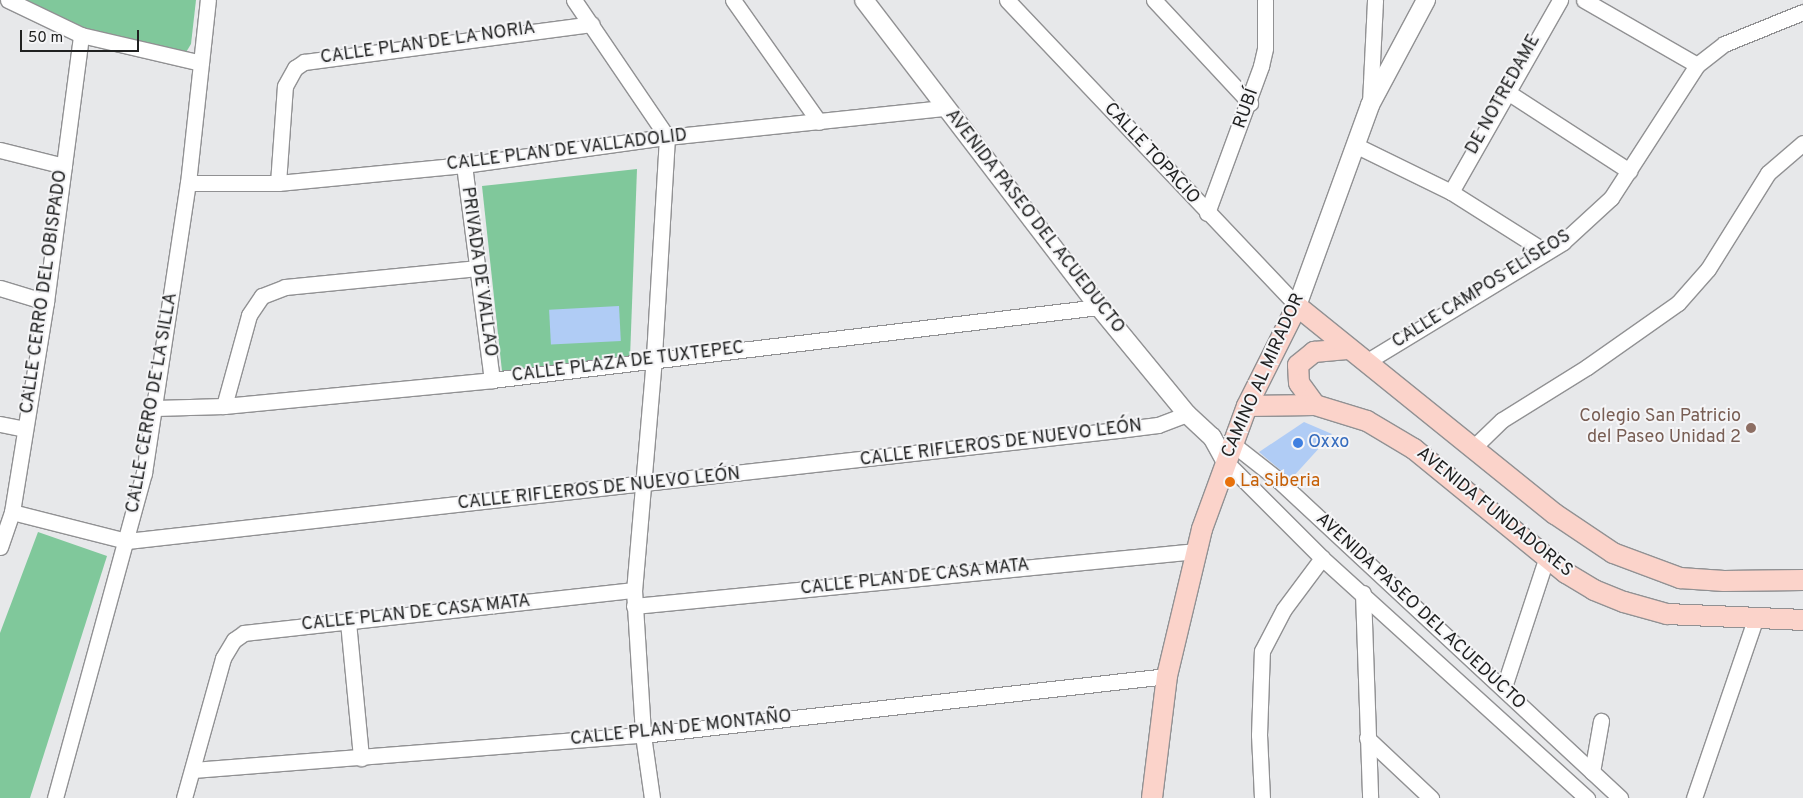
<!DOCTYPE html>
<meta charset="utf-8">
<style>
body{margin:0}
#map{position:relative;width:1803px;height:798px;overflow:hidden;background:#e7e8ea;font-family:Overpass,sans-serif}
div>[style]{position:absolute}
.green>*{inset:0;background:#80c89b}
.building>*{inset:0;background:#b0ccf5;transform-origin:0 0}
.roads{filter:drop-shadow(1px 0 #919193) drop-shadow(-1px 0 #919193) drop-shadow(0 1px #919193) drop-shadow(0 -1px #919193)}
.minor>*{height:15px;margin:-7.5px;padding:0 7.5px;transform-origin:7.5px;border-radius:7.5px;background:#fff}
.tertiary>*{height:18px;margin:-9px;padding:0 9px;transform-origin:9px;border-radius:9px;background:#fff}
.secondary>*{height:20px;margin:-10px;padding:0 10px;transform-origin:10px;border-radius:10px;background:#fbd3ca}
.dots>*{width:14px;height:14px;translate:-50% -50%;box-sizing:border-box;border:2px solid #f5f5f7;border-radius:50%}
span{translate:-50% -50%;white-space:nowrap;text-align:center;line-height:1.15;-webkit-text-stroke:4px #f5f5f7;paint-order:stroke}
.street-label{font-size:18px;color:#202121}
.education-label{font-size:18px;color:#785e54}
.right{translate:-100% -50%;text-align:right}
.shop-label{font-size:18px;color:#366cbe}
.left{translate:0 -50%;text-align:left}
.food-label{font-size:18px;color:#c56008}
.scale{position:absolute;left:20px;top:30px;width:119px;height:22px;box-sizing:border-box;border:2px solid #202121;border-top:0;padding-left:6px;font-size:15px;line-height:18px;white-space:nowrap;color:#202121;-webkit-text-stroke:4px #f5f5f7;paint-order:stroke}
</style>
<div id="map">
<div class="green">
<i style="clip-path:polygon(18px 0,196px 0,191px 44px,185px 54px,80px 31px)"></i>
<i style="clip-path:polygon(637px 169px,630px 358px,502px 371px,482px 186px)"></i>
<i style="clip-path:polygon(38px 532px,107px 556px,30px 798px,0 798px,0 633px)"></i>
</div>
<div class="building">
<i style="left:619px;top:306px;width:35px;height:70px;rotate:87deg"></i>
<i style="clip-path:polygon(1304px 422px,1332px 434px,1291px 479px,1259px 452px)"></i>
</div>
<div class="roads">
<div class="minor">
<i style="left:8px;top:0;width:81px;rotate:25.6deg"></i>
<i style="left:81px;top:35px;width:123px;rotate:13.1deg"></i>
<i style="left:574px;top:0;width:166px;rotate:55.8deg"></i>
<i style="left:667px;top:137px;width:221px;rotate:93.4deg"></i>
<i style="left:654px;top:358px;width:233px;rotate:94.9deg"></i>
<i style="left:634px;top:590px;width:145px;rotate:86.4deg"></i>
<i style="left:643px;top:735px;width:64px;rotate:81.9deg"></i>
<i style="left:733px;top:0;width:149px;rotate:54.8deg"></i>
<i style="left:1007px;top:0;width:422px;rotate:46.5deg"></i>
<i style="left:1154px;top:0;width:141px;rotate:47deg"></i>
<i style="left:1584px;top:0;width:130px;rotate:29.9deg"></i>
<i style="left:1506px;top:91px;width:147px;rotate:33deg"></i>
<i style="left:1370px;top:103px;width:103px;rotate:-87.2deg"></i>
<i style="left:1355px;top:145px;width:107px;rotate:26.1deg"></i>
<i style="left:1451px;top:192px;width:112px;rotate:32.3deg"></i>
<i style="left:0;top:150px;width:66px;rotate:14deg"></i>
<i style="left:464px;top:165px;width:217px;rotate:82.6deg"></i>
<i style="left:188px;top:183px;width:90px"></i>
<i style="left:278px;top:183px;width:187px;rotate:-5.5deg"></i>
<i style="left:464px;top:165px;width:205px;rotate:-7.9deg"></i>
<i style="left:667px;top:137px;width:280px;rotate:-6deg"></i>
<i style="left:278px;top:183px;width:97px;rotate:-85.9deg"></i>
<i style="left:285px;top:86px;width:21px;rotate:-61deg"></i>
<i style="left:295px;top:68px;width:11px;rotate:-34deg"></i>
<i style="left:304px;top:62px;width:290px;rotate:-7.5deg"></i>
<i style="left:1451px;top:192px;width:221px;rotate:-60.4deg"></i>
<i style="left:1207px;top:213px;width:157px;rotate:-69.8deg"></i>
<i style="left:1261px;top:66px;width:18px;rotate:-77deg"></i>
<i style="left:1265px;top:48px;width:48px;rotate:-90deg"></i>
<i style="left:0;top:288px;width:48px;rotate:16.9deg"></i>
<i style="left:1366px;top:362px;width:231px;rotate:-31.3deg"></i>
<i style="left:1563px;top:242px;width:65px;rotate:-42.5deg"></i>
<i style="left:1611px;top:198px;width:158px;rotate:-57.1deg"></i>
<i style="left:1697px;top:65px;width:34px;rotate:-38deg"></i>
<i style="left:1724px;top:44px;width:85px;rotate:-22.1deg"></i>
<i style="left:224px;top:406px;width:94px;rotate:-74.6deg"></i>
<i style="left:249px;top:315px;width:23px;rotate:-56deg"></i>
<i style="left:262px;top:296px;width:25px;rotate:-21deg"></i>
<i style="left:285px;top:287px;width:194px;rotate:-5.6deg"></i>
<i style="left:155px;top:408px;width:69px;rotate:-1.7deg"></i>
<i style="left:224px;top:406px;width:269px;rotate:-5.5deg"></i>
<i style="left:492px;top:380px;width:611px;rotate:-6.86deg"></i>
<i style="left:0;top:424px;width:25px;rotate:11deg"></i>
<i style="left:1234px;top:445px;width:53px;rotate:38.2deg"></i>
<i style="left:1276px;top:478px;width:470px;rotate:42.9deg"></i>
<i style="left:1473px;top:448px;width:40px;rotate:-44deg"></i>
<i style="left:1502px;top:420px;width:100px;rotate:-31.9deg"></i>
<i style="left:1587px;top:367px;width:111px;rotate:-35.1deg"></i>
<i style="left:1678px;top:303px;width:45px;rotate:-48.6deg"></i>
<i style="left:1708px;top:269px;width:113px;rotate:-58deg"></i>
<i style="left:1768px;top:173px;width:46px;rotate:-40.6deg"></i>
<i style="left:1226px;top:462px;width:136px;rotate:45deg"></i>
<i style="left:1322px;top:558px;width:358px;rotate:42.2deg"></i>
<i style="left:12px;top:512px;width:119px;rotate:14.2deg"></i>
<i style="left:127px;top:541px;width:997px;rotate:-6.39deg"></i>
<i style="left:1118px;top:430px;width:40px;rotate:-7.1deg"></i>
<i style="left:1158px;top:425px;width:31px;rotate:-21deg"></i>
<i style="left:0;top:547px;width:37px;rotate:-71deg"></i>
<i style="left:12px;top:512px;width:213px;rotate:-80.8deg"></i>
<i style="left:46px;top:302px;width:269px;rotate:-82.5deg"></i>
<i style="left:1363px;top:593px;width:205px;rotate:88deg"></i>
<i style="left:634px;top:606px;width:565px;rotate:-5.59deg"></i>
<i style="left:348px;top:622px;width:137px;rotate:84.5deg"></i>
<i style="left:1504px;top:687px;width:135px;rotate:-71.8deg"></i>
<i style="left:1367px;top:738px;width:88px;rotate:43.2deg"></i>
<i style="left:194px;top:770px;width:450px;rotate:-4.5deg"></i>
<i style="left:643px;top:735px;width:527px;rotate:-6.42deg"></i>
<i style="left:1592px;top:772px;width:52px;rotate:-80deg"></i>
<i style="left:55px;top:798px;width:337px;rotate:-74.7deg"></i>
<i style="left:144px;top:473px;width:293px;rotate:-81.4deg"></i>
<i style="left:188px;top:183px;width:184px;rotate:-83.8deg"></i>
<i style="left:184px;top:798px;width:145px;rotate:-74.4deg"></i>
<i style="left:223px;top:658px;width:21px;rotate:-59deg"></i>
<i style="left:234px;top:640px;width:12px;rotate:-35deg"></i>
<i style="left:244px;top:633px;width:392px;rotate:-6.3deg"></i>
<i style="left:1262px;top:798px;width:63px;rotate:-92.7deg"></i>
<i style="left:1259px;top:735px;width:84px;rotate:-88deg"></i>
<i style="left:1262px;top:651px;width:47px;rotate:-62.4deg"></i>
<i style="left:1284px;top:609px;width:64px;rotate:-53.3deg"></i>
<i style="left:1694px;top:798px;width:188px;rotate:-71.1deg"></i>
</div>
<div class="tertiary">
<i style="left:864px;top:0;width:387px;rotate:52.6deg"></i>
<i style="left:1099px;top:307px;width:139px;rotate:50.6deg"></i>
<i style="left:1187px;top:414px;width:34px;rotate:43deg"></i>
<i style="left:1212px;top:437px;width:29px;rotate:61deg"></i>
<i style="left:1297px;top:306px;width:214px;rotate:-70deg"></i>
<i style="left:1370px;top:105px;width:119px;rotate:-61.9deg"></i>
</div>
<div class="secondary">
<i style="left:1315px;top:405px;width:27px;rotate:-126deg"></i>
<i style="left:1299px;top:383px;width:18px;rotate:-93deg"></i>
<i style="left:1298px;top:365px;width:21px;rotate:-39deg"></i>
<i style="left:1314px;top:352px;width:33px;rotate:-5deg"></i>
<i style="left:1247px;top:406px;width:68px;rotate:-0.8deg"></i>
<i style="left:1315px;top:405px;width:54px;rotate:17.1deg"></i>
<i style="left:1367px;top:421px;width:55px;rotate:30.8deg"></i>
<i style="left:1414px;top:449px;width:196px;rotate:39.2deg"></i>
<i style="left:1566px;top:573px;width:33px;rotate:31deg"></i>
<i style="left:1594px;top:590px;width:32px;rotate:22deg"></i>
<i style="left:1624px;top:602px;width:45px;rotate:15.6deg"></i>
<i style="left:1667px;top:614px;width:136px;rotate:2.5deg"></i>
<i style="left:1152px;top:798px;width:123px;rotate:-83deg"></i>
<i style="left:1167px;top:676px;width:151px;rotate:-76.6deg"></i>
<i style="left:1202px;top:529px;width:131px;rotate:-69.9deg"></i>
<i style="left:1247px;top:406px;width:112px;rotate:-63.4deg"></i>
<i style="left:1297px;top:306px;width:331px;rotate:38.9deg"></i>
<i style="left:1555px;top:514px;width:70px;rotate:33.9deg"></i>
<i style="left:1613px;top:553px;width:72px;rotate:20.5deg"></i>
<i style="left:1680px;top:578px;width:44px;rotate:3.9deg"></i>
<i style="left:1724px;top:581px;width:79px;rotate:-0.7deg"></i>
</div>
</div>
<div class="dots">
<i style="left:1751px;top:428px;background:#8d6e63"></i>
<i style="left:1298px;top:443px;background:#3f7fe0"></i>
<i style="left:1230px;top:482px;background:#e8710a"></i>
</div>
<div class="street-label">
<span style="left:428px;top:44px;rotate:-8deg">CALLE PLAN DE LA NORIA</span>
<span style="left:1504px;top:95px;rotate:-61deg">DE NOTREDAME</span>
<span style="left:1247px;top:109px;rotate:-70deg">RUBÍ</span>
<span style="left:567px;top:151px;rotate:-7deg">CALLE PLAN DE VALLADOLID</span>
<span style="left:1151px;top:154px;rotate:47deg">CALLE TOPACIO</span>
<span style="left:1034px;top:222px;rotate:52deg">AVENIDA PASEO DEL ACUEDUCTO</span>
<span style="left:478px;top:272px;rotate:82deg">PRIVADA DE VALLAO</span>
<span style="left:1482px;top:290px;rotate:-32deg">CALLE CAMPOS ELÍSEOS</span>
<span style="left:45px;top:292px;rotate:-82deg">CALLE CERRO DEL OBISPADO</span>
<span style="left:628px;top:363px;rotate:-7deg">CALLE PLAZA DE TUXTEPEC</span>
<span style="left:1264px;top:376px;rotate:-66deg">CAMINO AL MIRADOR</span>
<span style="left:153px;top:403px;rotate:-80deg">CALLE CERRO DE LA SILLA</span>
<span style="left:1001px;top:444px;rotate:-7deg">CALLE RIFLEROS DE NUEVO LEÓN</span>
<span style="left:599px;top:490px;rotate:-6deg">CALLE RIFLEROS DE NUEVO LEÓN</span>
<span style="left:1494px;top:513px;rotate:39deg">AVENIDA FUNDADORES</span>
<span style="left:915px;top:578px;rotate:-6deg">CALLE PLAN DE CASA MATA</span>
<span style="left:1420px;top:612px;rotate:43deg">AVENIDA PASEO DEL ACUEDUCTO</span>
<span style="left:416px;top:614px;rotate:-6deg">CALLE PLAN DE CASA MATA</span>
<span style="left:681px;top:729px;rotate:-6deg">CALLE PLAN DE MONTAÑO</span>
</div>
<div class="education-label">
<span class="right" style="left:1741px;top:428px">Colegio San Patricio<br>del Paseo Unidad 2</span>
</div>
<div class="shop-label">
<span class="left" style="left:1308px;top:443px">Oxxo</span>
</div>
<div class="food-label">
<span class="left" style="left:1240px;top:482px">La Siberia</span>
</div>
<div class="scale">50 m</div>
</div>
